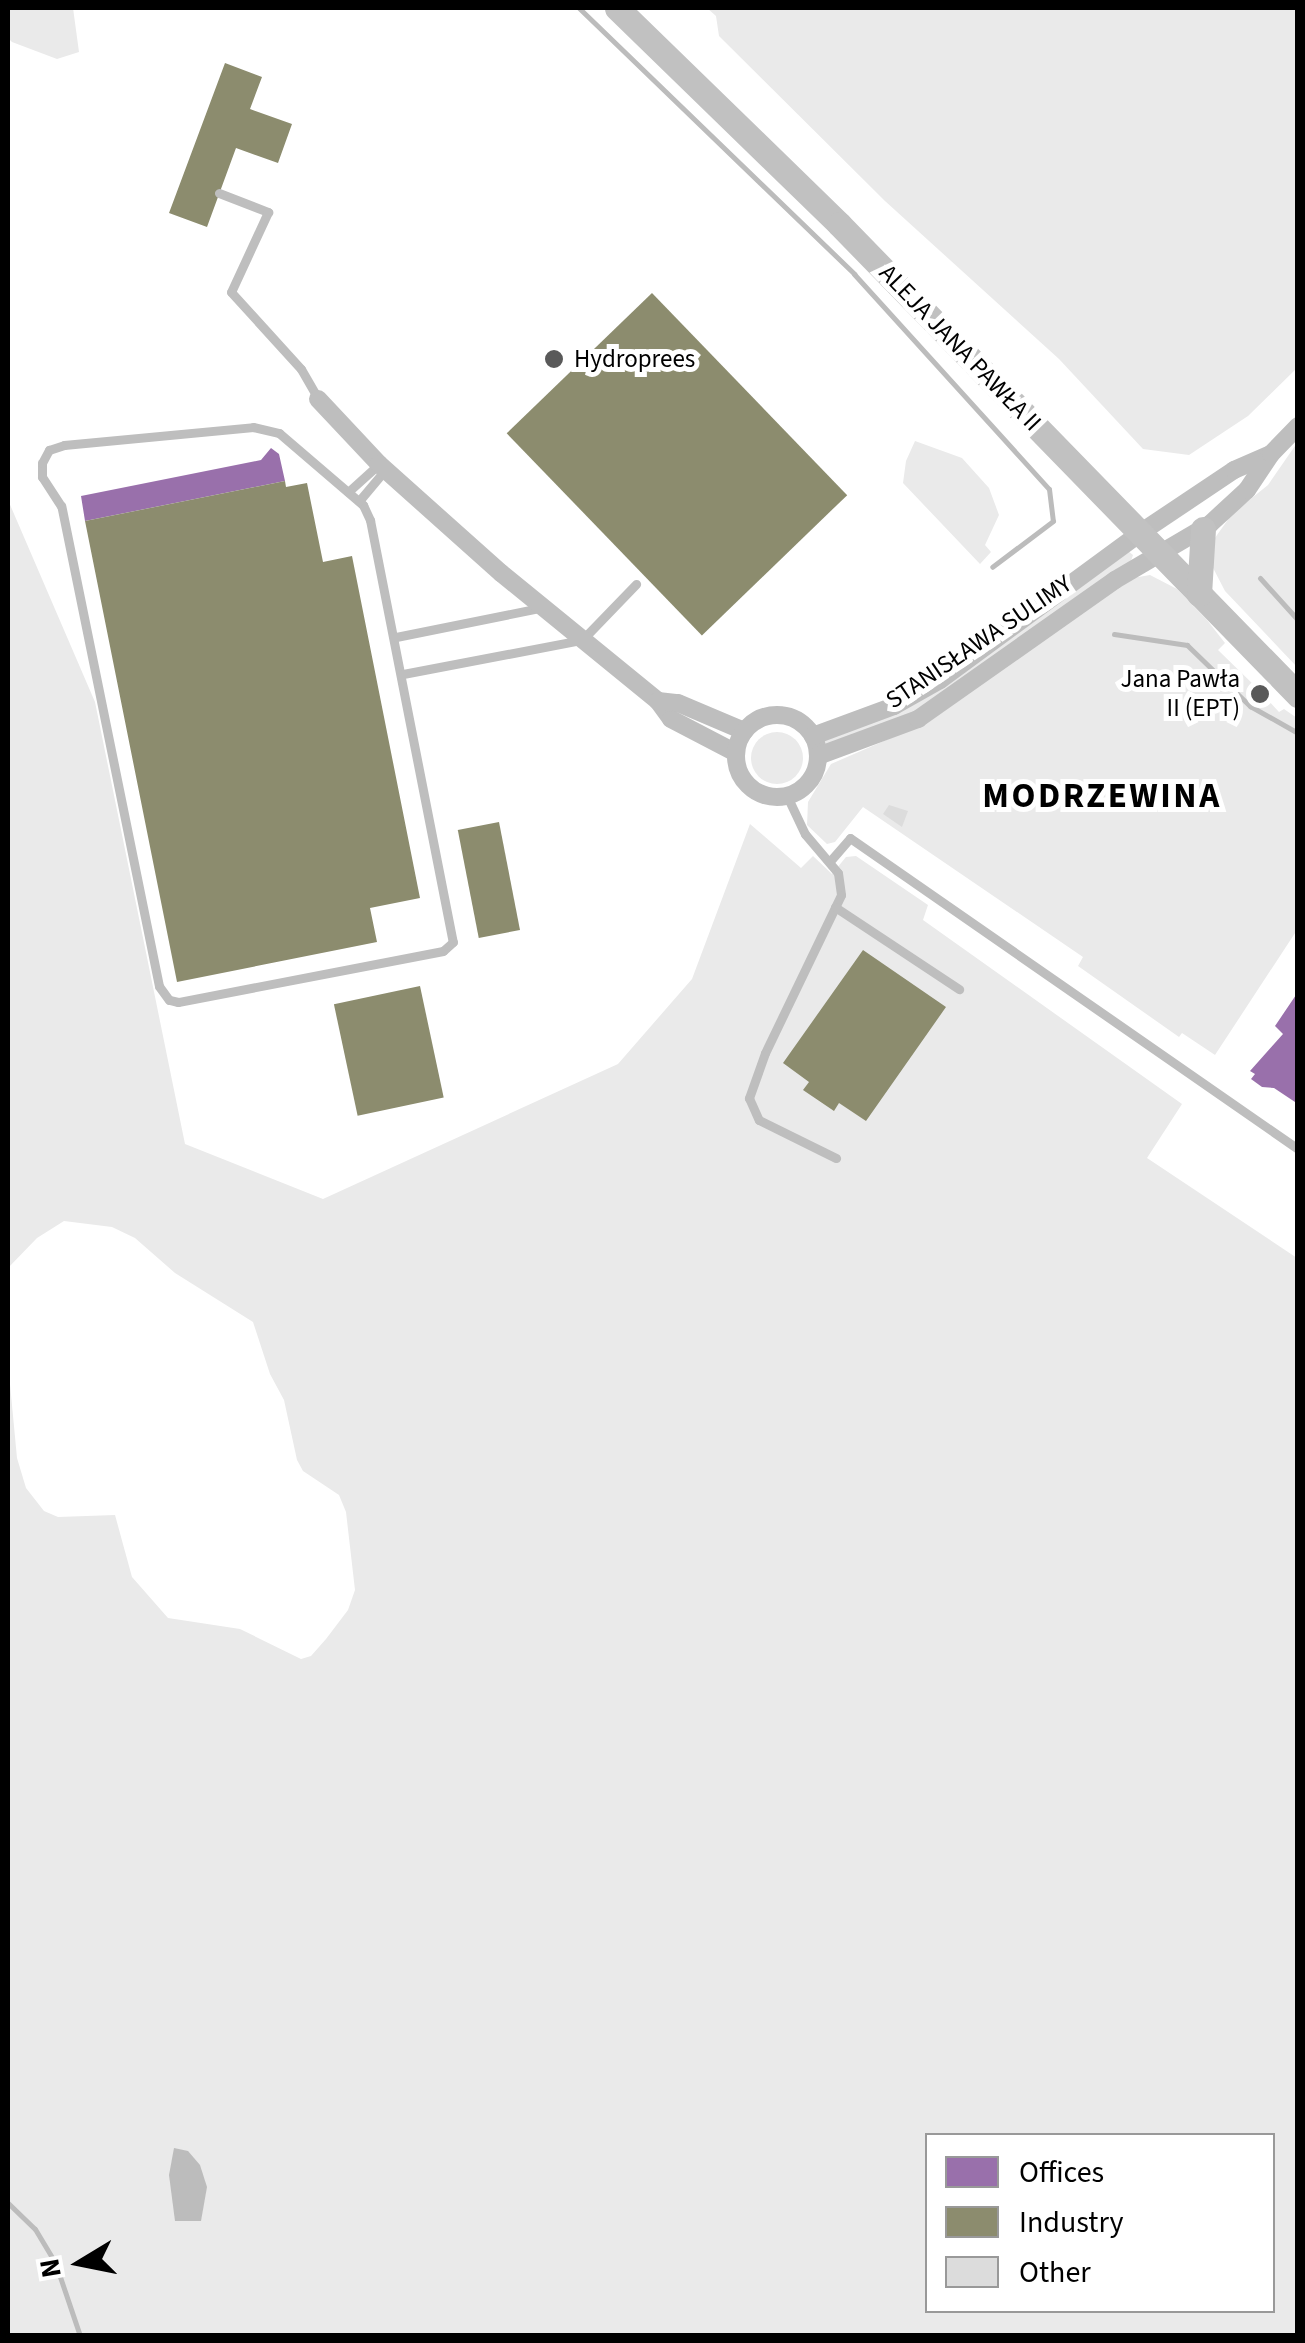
<!DOCTYPE html>
<meta charset="utf-8">
<style>
body{margin:0}
#map{position:relative;width:1305px;height:2343px;overflow:hidden;background:#fff;font-family:"Source Sans 3",sans-serif}
div>[style]{position:absolute}
.green>*{inset:0;background:#eaeaea}
.round{border-radius:50%}
.water>*{inset:0;background:#bcbcbc}
.offices>*{inset:0;background:#9970ab}
.industry>*{inset:0;background:#8c8c6e;transform-origin:0 0}
.stream>*{height:5px;margin:-2.5px;padding:0 2.5px;transform-origin:2.5px;border-radius:2.5px;background:#bcbcbc}
.building>*{inset:0;background:#dcdcdc}
.lane>*{height:9px;margin:-4.5px;padding:0 4.5px;transform-origin:4.5px;border-radius:4.5px;background:#bebebe}
.street>*{height:18px;margin:-9px;padding:0 9px;transform-origin:9px;border-radius:9px;background:#bebebe}
.street>.ring{margin:-9px;padding:0;box-sizing:content-box;background:none;border:18px solid #bebebe;border-radius:50%}
.secondary>*{height:25px;margin:-12.5px;padding:0 12.5px;transform-origin:12.5px;border-radius:12.5px;background:#c1c1c1}
.dots>*{width:28px;height:28px;translate:-50% -50%;box-sizing:border-box;border:5px solid #fff;border-radius:50%}
span{translate:-50% -50%;white-space:nowrap;text-align:center;line-height:1.15;-webkit-text-stroke:10px #fff;paint-order:stroke}
.street-label{font-size:25px;color:#000}
.poi-label{font-size:25px;color:#000}
.left{translate:0 -50%;text-align:left}
.right{translate:-100% -50%;text-align:right}
.district-label{font-size:35px;color:#000;font-weight:700;letter-spacing:2.5px}
.frame{position:absolute;inset:0;border:10px solid #000;pointer-events:none}
.legend{position:absolute;left:925px;top:2133px;width:350px;height:180px;box-sizing:border-box;background:#fff;border:2px solid #999;margin:0;padding:12px 18px;list-style:none;font-size:30px;color:#000}
.legend li{display:flex;align-items:center;gap:20px;height:50px}
.legend b{width:50px;border:2px solid #999}
.north{position:absolute;left:30px;top:2213px;width:100px;height:100px;-webkit-text-stroke:8px #fff;paint-order:stroke;rotate:260deg;font-size:28px;font-weight:700;line-height:40px;text-align:center;color:#000}
.north::after{content:'';display:block;margin:auto;width:35px;height:45px;background:#000;clip-path:polygon(50% 0,100% 100%,50% 72%,0 100%)}
</style>
<div id="map">
<div class="green">
<i style="clip-path:polygon(8px 8px,73px 8px,79px 52px,57px 59px,12px 42px,8px 38px)"></i>
<i style="clip-path:polygon(707px 8px,1297px 8px,1297px 368px,1248px 416px,1189px 455px,1143px 449px,1059px 359px,885px 201px,719px 36px,716px 16px)"></i>
<i style="clip-path:polygon(915px 441px,962px 458px,989px 488px,999px 515px,985px 545px,991px 552px,980px 564px,903px 483px,906px 461px)"></i>
<i style="clip-path:polygon(1297px 443px,1297px 667px,1225px 591px,1211px 564px,1212px 542px,1232px 514px,1268px 485px)"></i>
<i style="clip-path:polygon(evenodd,8px 500px,95px 702px,185px 1144px,323px 1199px,618px 1064px,692px 979px,750px 824px,801px 868px,813px 856px,832px 874px,846px 857px,856px 856px,928px 905px,923px 920px,1182px 1104px,1147px 1158px,1297px 1258px,1297px 2335px,8px 2335px,8px 1363px,17px 1458px,26px 1488px,44px 1511px,58px 1517px,115px 1515px,132px 1577px,168px 1618px,240px 1629px,301px 1659px,311px 1656px,326px 1639px,348px 1610px,355px 1590px,346px 1512px,339px 1495px,303px 1471px,297px 1460px,284px 1400px,270px 1374px,253px 1322px,175px 1273px,135px 1238px,112px 1227px,64px 1221px,37px 1238px,8px 1268px,8px 500px,928px 2136px,1272px 2136px,1272px 2310px,928px 2310px,928px 2136px)"></i>
<i style="clip-path:polygon(1128px 551px,1133px 555px,1131px 561px,905px 719px,825px 745px,824px 740px,880px 718px)"></i>
<i style="clip-path:polygon(1150px 575px,1177px 589px,1207px 620px,1225px 643px,1218px 650px,1257px 688px,1261px 699px,1265px 697px,1279px 712px,1284px 709px,1297px 718px,1297px 930px,1215px 1055px,1182px 1033px,1179px 1037px,1078px 966px,1083px 957px,863px 807px,835px 842px,827px 844px,807px 825px,808px 802px,831px 764px,930px 721px,1127px 579px)"></i>
<i class="round" style="left:751px;top:732px;width:52px;height:52px"></i>
</div>
<div class="water">
<i style="clip-path:polygon(174px 2148px,188px 2151px,200px 2165px,207px 2187px,201px 2221px,175px 2221px,169px 2175px)"></i>
</div>
<div class="offices">
<i style="clip-path:polygon(271px 448px,279px 454px,285px 481px,85px 521px,81px 496px,261px 460px)"></i>
<i style="clip-path:polygon(1298px 992px,1298px 1104px,1274px 1088px,1262px 1087px,1251px 1079px,1255px 1074px,1250px 1071px,1283px 1034px,1275px 1026px)"></i>
</div>
<div class="industry">
<i style="clip-path:polygon(225px 63px,262px 77px,250px 109px,292px 124px,278px 163px,236px 148px,207px 227px,169px 213px)"></i>
<i style="left:652px;top:293px;width:281px;height:202px;rotate:46deg"></i>
<i style="clip-path:polygon(285px 481px,286px 487px,307px 483px,323px 562px,352px 556px,420px 898px,370px 908px,377px 942px,177px 982px,85px 521px)"></i>
<i style="left:499px;top:822px;width:110px;height:42px;rotate:79deg"></i>
<i style="clip-path:polygon(863px 950px,946px 1007px,866px 1121px,839px 1103px,834px 1111px,803px 1090px,809px 1082px,783px 1063px)"></i>
<i style="left:420px;top:986px;width:114px;height:88px;rotate:78deg"></i>
</div>
<div class="stream">
<i style="left:579px;top:8px;width:383px;rotate:44deg"></i>
<i style="left:854px;top:274px;width:290px;rotate:47.8deg"></i>
<i style="left:1049px;top:489px;width:32px;rotate:83deg"></i>
<i style="left:1053px;top:521px;width:76px;rotate:143deg"></i>
<i style="left:1260px;top:578px;width:57px;rotate:47.9deg"></i>
<i style="left:1114px;top:634px;width:74px;rotate:8.6deg"></i>
<i style="left:1187px;top:645px;width:88px;rotate:44.1deg"></i>
<i style="left:1250px;top:706px;width:55px;rotate:29.4deg"></i>
<i style="left:8px;top:2203px;width:37px;rotate:44deg"></i>
<i style="left:35px;top:2229px;width:39px;rotate:59deg"></i>
<i style="left:55px;top:2262px;width:78px;rotate:71.3deg"></i>
</div>
<div class="building">
<i style="clip-path:polygon(889px 805px,908px 811px,902px 827px,883px 814px)"></i>
</div>
<div class="lane">
<i style="left:219px;top:193px;width:53px;rotate:21.2deg"></i>
<i style="left:268px;top:212px;width:88px;rotate:114.8deg"></i>
<i style="left:231px;top:292px;width:104px;rotate:47.7deg"></i>
<i style="left:301px;top:369px;width:34px;rotate:60deg"></i>
<i style="left:253px;top:427px;width:27px;rotate:13deg"></i>
<i style="left:279px;top:433px;width:111px;rotate:40.6deg"></i>
<i style="left:363px;top:505px;width:17px;rotate:65deg"></i>
<i style="left:370px;top:520px;width:430px;rotate:78.9deg"></i>
<i style="left:453px;top:942px;width:13px;rotate:138deg"></i>
<i style="left:443px;top:951px;width:270px;rotate:169.1deg"></i>
<i style="left:178px;top:1002px;width:9px;rotate:-167deg"></i>
<i style="left:169px;top:1000px;width:17px;rotate:-126deg"></i>
<i style="left:159px;top:986px;width:490px;rotate:-101.5deg"></i>
<i style="left:61px;top:506px;width:35px;rotate:-123deg"></i>
<i style="left:42px;top:477px;width:14px;rotate:-90deg"></i>
<i style="left:42px;top:463px;width:15px;rotate:-62deg"></i>
<i style="left:49px;top:450px;width:16px;rotate:-18deg"></i>
<i style="left:64px;top:445px;width:190px;rotate:-5.4deg"></i>
<i style="left:348px;top:492px;width:42px;rotate:-42.1deg"></i>
<i style="left:359px;top:501px;width:40px;rotate:-50deg"></i>
<i style="left:396px;top:637px;width:147px;rotate:-11.4deg"></i>
<i style="left:403px;top:674px;width:182px;rotate:-10.8deg"></i>
<i style="left:582px;top:640px;width:78px;rotate:-46deg"></i>
<i style="left:787px;top:796px;width:42px;rotate:64.7deg"></i>
<i style="left:805px;top:834px;width:51px;rotate:49.8deg"></i>
<i style="left:838px;top:873px;width:22px;rotate:82deg"></i>
<i style="left:841px;top:895px;width:175px;rotate:115.7deg"></i>
<i style="left:765px;top:1053px;width:48px;rotate:109.6deg"></i>
<i style="left:749px;top:1098px;width:24px;rotate:66deg"></i>
<i style="left:759px;top:1120px;width:86px;rotate:26.3deg"></i>
<i style="left:831px;top:860px;width:29px;rotate:-49deg"></i>
<i style="left:850px;top:838px;width:545px;rotate:34.77deg"></i>
<i style="left:835px;top:907px;width:149px;rotate:33.5deg"></i>
</div>
<div class="street">
<i style="left:318px;top:399px;width:89px;rotate:46.8deg"></i>
<i style="left:379px;top:464px;width:164px;rotate:41.8deg"></i>
<i style="left:501px;top:573px;width:203px;rotate:39.2deg"></i>
<i style="left:658px;top:701px;width:22px;rotate:54deg"></i>
<i style="left:671px;top:719px;width:73px;rotate:27.6deg"></i>
<i style="left:658px;top:701px;width:20px;rotate:6deg"></i>
<i style="left:678px;top:703px;width:72px;rotate:23deg"></i>
<i class="ring" style="left:736px;top:715px;width:64px;height:64px"></i>
<i style="left:813px;top:736px;width:86px;rotate:-20.3deg"></i>
<i style="left:894px;top:706px;width:53px;rotate:-29.5deg"></i>
<i style="left:940px;top:680px;width:248px;rotate:-36.3deg"></i>
<i style="left:1140px;top:533px;width:113px;rotate:-33.8deg"></i>
<i style="left:1234px;top:470px;width:40px;rotate:-23.4deg"></i>
<i style="left:818px;top:756px;width:107px;rotate:-20.3deg"></i>
<i style="left:918px;top:719px;width:241px;rotate:-35.2deg"></i>
<i style="left:1115px;top:580px;width:110px;rotate:-30.5deg"></i>
<i style="left:1210px;top:524px;width:50px;rotate:-42.6deg"></i>
<i style="left:1247px;top:490px;width:43px;rotate:-56.3deg"></i>
<i style="left:1271px;top:454px;width:39px;rotate:-46deg"></i>
</div>
<div class="secondary">
<i style="left:617px;top:8px;width:310px;rotate:44.2deg"></i>
<i style="left:839px;top:224px;width:658px;rotate:45.74deg"></i>
<i style="left:1199px;top:594px;width:65px;rotate:-86.5deg"></i>
</div>
<div class="dots">
<i style="left:554px;top:359px;background:#595959"></i>
<i style="left:1260px;top:694px;background:#595959"></i>
</div>
<div class="street-label">
<span style="left:960px;top:348px;rotate:46deg">ALEJA JANA PAWŁA II</span>
<span style="left:979px;top:642px;rotate:-34deg">STANISŁAWA SULIMY</span>
</div>
<div class="poi-label">
<span class="left" style="left:574px;top:359px">Hydroprees</span>
<span class="right" style="left:1240px;top:694px">Jana Pawła<br>II (EPT)</span>
</div>
<div class="district-label">
<span style="left:1102px;top:796px">MODRZEWINA</span>
</div>
<div class="frame"></div>
<ul class="legend">
<li><b style="height:28px;background:#9970ab"></b>Offices</li>
<li><b style="height:28px;background:#8c8c6e"></b>Industry</li>
<li><b style="height:28px;background:#dcdcdc"></b>Other</li>
</ul>
<div class="north">N</div>
</div>
